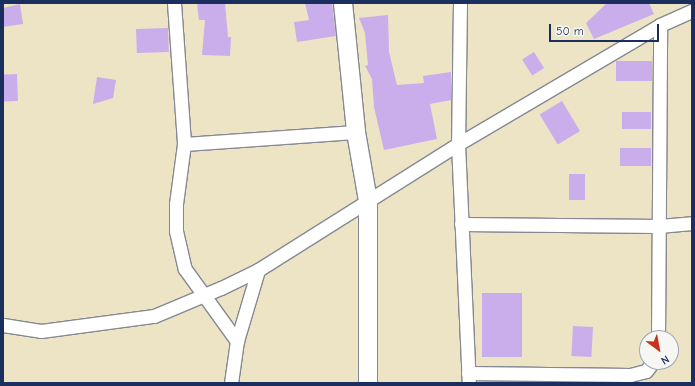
<!DOCTYPE html>
<style>
body{margin:0}
#map{position:relative;width:695px;height:386px;overflow:hidden;background:#ede3c5;font-family:"Comic Neue",sans-serif}
div>[style]{position:absolute}
.building>*{inset:0;background:#caaeeb;transform-origin:0 0}
.roads{filter:drop-shadow(1px 0 #848992) drop-shadow(-1px 0 #848992) drop-shadow(0 1px #848992) drop-shadow(0 -1px #848992)}
.street>*{height:13px;margin:-6.5px;padding:0 6.5px;transform-origin:6.5px;border-radius:6.5px;background:#fff}
.secondary>*{height:18px;margin:-9px;padding:0 9px;transform-origin:9px;border-radius:9px;background:#fff}
span{translate:-50% -50%;white-space:nowrap;text-align:center;line-height:1.15;-webkit-text-stroke:3px #f6f6f2;paint-order:stroke}
.frame{position:absolute;inset:0;border:4px solid #1b2f5e;pointer-events:none}
.north{position:absolute;left:639px;top:330px;width:40px;height:40px;box-sizing:border-box;background:#f6f6f2;border:1px solid #9ea6b7;border-radius:50%;rotate:148deg;font-size:11px;font-weight:700;line-height:16px;text-align:center;color:#1b2f5e}
.north::after{content:'';display:block;margin:auto;width:14px;height:18px;background:#c8321e;clip-path:polygon(50% 0,100% 100%,50% 72%,0 100%)}
.scale{position:absolute;left:549px;top:24px;width:110px;height:18px;box-sizing:border-box;border:2px solid #1b2f5e;border-top:0;padding-left:5px;font-size:12px;line-height:14px;white-space:nowrap;color:#1b2f5e;-webkit-text-stroke:3px #f6f6f2;paint-order:stroke}
</style>
<div id="map">
<div class="building">
<i style="clip-path:polygon(197px 3px,225px 3px,228px 37px,231px 37px,230px 56px,202px 55px,205px 20px,199px 20px)"></i>
<i style="clip-path:polygon(305px 3px,332px 3px,336px 36px,297px 42px,294px 22px,309px 20px)"></i>
<i style="clip-path:polygon(607px 3px,649px 3px,654px 14px,594px 39px,586px 23px)"></i>
<i style="clip-path:polygon(20px 4px,23px 24px,3px 27px,3px 8px)"></i>
<i style="clip-path:polygon(388px 15px,389px 52px,397px 85px,424px 83px,423px 76px,451px 72px,451px 100px,430px 104px,437px 139px,384px 150px,374px 107px,372px 79px,365px 66px,368px 65px,365px 33px,359px 18px)"></i>
<i style="left:168px;top:28px;width:24px;height:32px;rotate:88deg"></i>
<i style="left:534px;top:52px;width:19px;height:14px;rotate:58deg"></i>
<i style="left:652px;top:61px;width:20px;height:36px;rotate:90deg"></i>
<i style="left:17px;top:74px;width:27px;height:14px;rotate:88deg"></i>
<i style="clip-path:polygon(97px 77px,116px 80px,113px 98px,93px 104px)"></i>
<i style="left:562px;top:101px;width:35px;height:26px;rotate:59deg"></i>
<i style="left:651px;top:112px;width:17px;height:29px;rotate:90deg"></i>
<i style="left:651px;top:148px;width:18px;height:31px;rotate:90deg"></i>
<i style="left:569px;top:174px;width:16px;height:26px"></i>
<i style="left:522px;top:293px;width:64px;height:40px;rotate:90deg"></i>
<i style="left:573px;top:326px;width:20px;height:30px;rotate:3deg"></i>
</div>
<div class="roads">
<div class="street">
<i style="left:174px;top:3px;width:141px;rotate:85.9deg"></i>
<i style="left:184px;top:144px;width:61px;rotate:97.6deg"></i>
<i style="left:176px;top:204px;width:27px;rotate:90deg"></i>
<i style="left:176px;top:231px;width:39px;rotate:77deg"></i>
<i style="left:185px;top:269px;width:89px;rotate:54.2deg"></i>
<i style="left:460px;top:3px;width:141px;rotate:90.8deg"></i>
<i style="left:458px;top:144px;width:239px;rotate:87.4deg"></i>
<i style="left:184px;top:144px;width:172px;rotate:-4deg"></i>
<i style="left:461px;top:224px;width:198px;rotate:0.6deg"></i>
<i style="left:659px;top:226px;width:33px;rotate:-5deg"></i>
<i style="left:3px;top:325px;width:38px;rotate:9deg"></i>
<i style="left:41px;top:331px;width:114px;rotate:-7.6deg"></i>
<i style="left:154px;top:316px;width:73px;rotate:-22.7deg"></i>
<i style="left:221px;top:288px;width:41px;rotate:-25.9deg"></i>
<i style="left:258px;top:270px;width:236px;rotate:-32.2deg"></i>
<i style="left:458px;top:144px;width:234px;rotate:-30.5deg"></i>
<i style="left:660px;top:25px;width:35px;rotate:-24deg"></i>
<i style="left:658px;top:338px;width:313px;rotate:-89.6deg"></i>
<i style="left:468px;top:373px;width:162px;rotate:0.7deg"></i>
<i style="left:630px;top:375px;width:16px;rotate:-14deg"></i>
<i style="left:646px;top:371px;width:11px;rotate:-52deg"></i>
<i style="left:231px;top:383px;width:42px;rotate:-81.9deg"></i>
<i style="left:237px;top:341px;width:74px;rotate:-73.5deg"></i>
</div>
<div class="secondary">
<i style="left:343px;top:3px;width:130px;rotate:84.2deg"></i>
<i style="left:356px;top:132px;width:70px;rotate:80.1deg"></i>
<i style="left:368px;top:201px;width:182px;rotate:90deg"></i>
</div>
</div>
<div class="frame"></div>
<div class="north">N</div>
<div class="scale">50 m</div>
</div>
